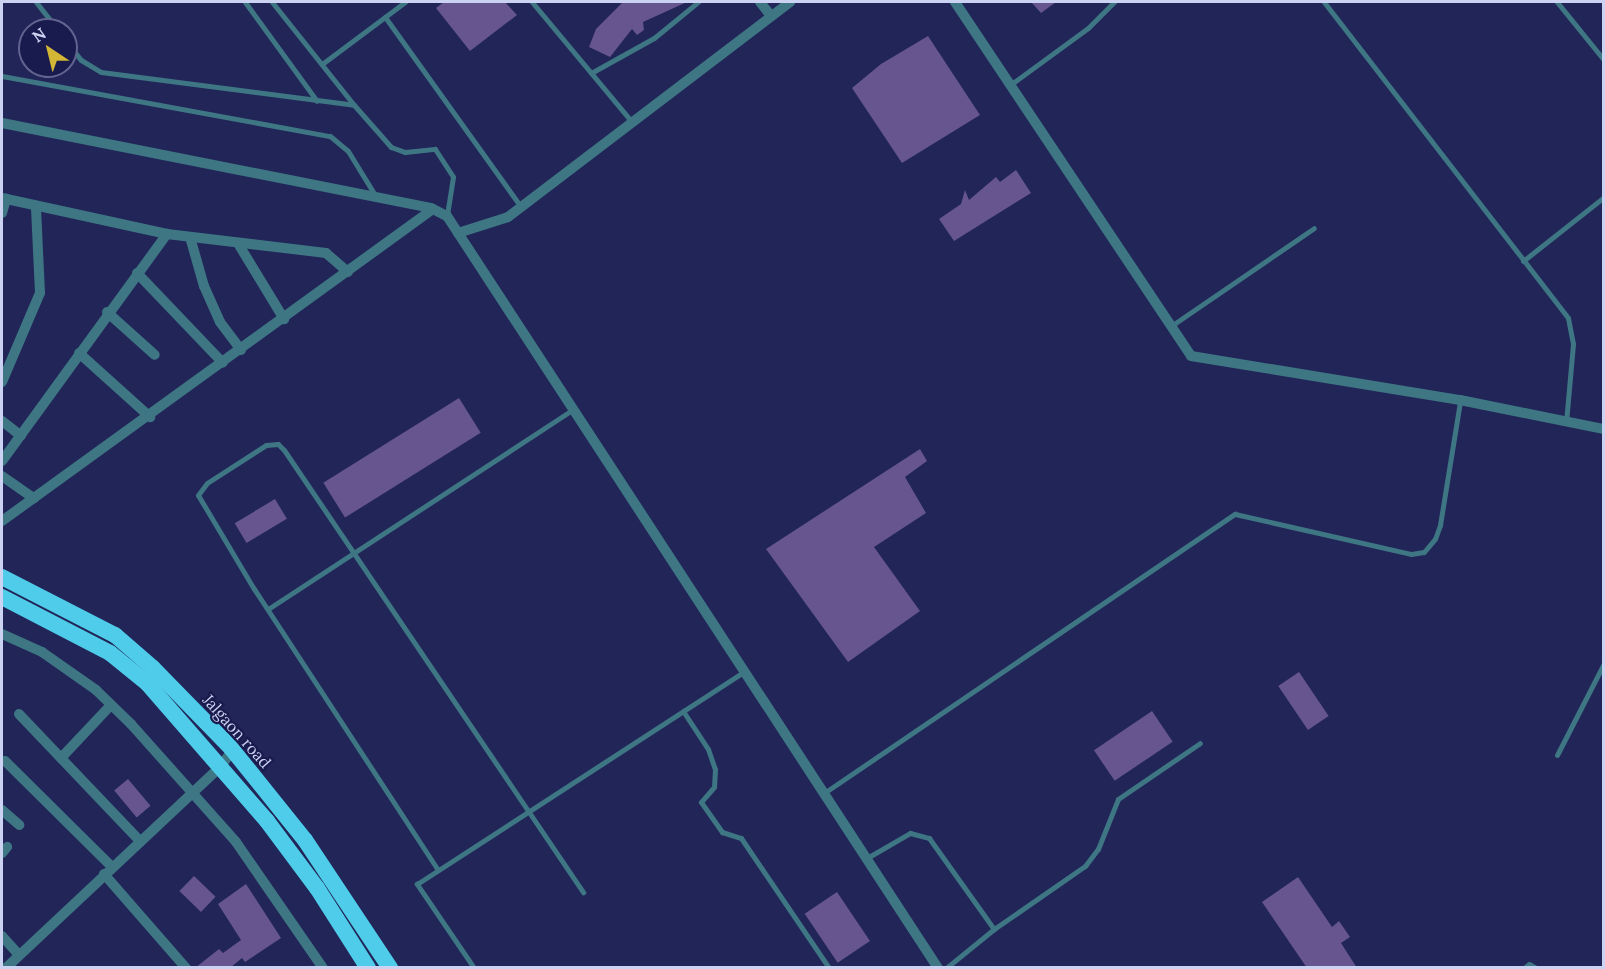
<!DOCTYPE html>
<style>
body{margin:0}
#map{position:relative;width:1605px;height:969px;overflow:hidden;background:#212558;font-family:Lora,serif}
div>[style]{position:absolute}
.building>*{inset:0;background:#66558e;transform-origin:0 0}
.service>*{height:5px;margin:-2.5px;padding:0 2.5px;transform-origin:2.5px;border-radius:2.5px;background:#3e7684}
.minor>*{height:10px;margin:-5px;padding:0 5px;transform-origin:5px;border-radius:5px;background:#3e7684}
.trunk>*{height:16px;margin:-8px;padding:0 8px;transform-origin:8px;border-radius:8px;background:#4ecce9}
span{translate:-50% -50%;white-space:nowrap;text-align:center;line-height:1.15;-webkit-text-stroke:4.5px #191a4d;paint-order:stroke}
.street-label{font-size:16px;color:#cbd2f2}
.frame{position:absolute;inset:0;border:3px solid #cbd2f2;pointer-events:none}
.north{position:absolute;left:18px;top:18px;width:60px;height:60px;box-sizing:border-box;background:#191a4d;border:2px solid #60648f;border-radius:50%;rotate:325deg;font-size:16px;font-weight:700;line-height:24px;text-align:center;color:#cbd2f2}
.north::after{content:'';display:block;margin:auto;width:21px;height:27px;background:#d3b635;clip-path:polygon(50% 0,100% 100%,50% 72%,0 100%)}
</style>
<div id="map">
<div class="building">
<i style="clip-path:polygon(444px 2px,505px 2px,517px 15px,470px 51px,436px 8px)"></i>
<i style="clip-path:polygon(623px 2px,687px 2px,643px 22px,644px 30px,637px 35px,632px 29px,610px 57px,589px 47px,596px 29px)"></i>
<i style="clip-path:polygon(1031px 2px,1056px 2px,1041px 13px)"></i>
<i style="clip-path:polygon(928px 36px,980px 115px,902px 163px,852px 88px,881px 64px)"></i>
<i style="clip-path:polygon(1016px 170px,1031px 193px,954px 241px,939px 219px,961px 204px,965px 190px,969px 200px,996px 177px,1000px 182px)"></i>
<i style="left:459px;top:398px;width:41px;height:160px;rotate:58deg"></i>
<i style="clip-path:polygon(920px 449px,927px 461px,905px 477px,926px 513px,874px 547px,920px 611px,848px 662px,766px 549px)"></i>
<i style="left:275px;top:499px;width:23px;height:47px;rotate:59deg"></i>
<i style="left:1299px;top:672px;width:53px;height:25px;rotate:56deg"></i>
<i style="left:1152px;top:711px;width:37px;height:70px;rotate:56deg"></i>
<i style="left:128px;top:779px;width:35px;height:18px;rotate:50deg"></i>
<i style="left:194px;top:876px;width:30px;height:21px;rotate:44deg"></i>
<i style="clip-path:polygon(1298px 877px,1332px 927px,1339px 921px,1350px 937px,1341px 943px,1357px 968px,1307px 968px,1262px 902px)"></i>
<i style="clip-path:polygon(246px 884px,281px 938px,245px 962px,242px 958px,230px 968px,195px 968px,219px 949px,223px 953px,241px 940px,218px 904px)"></i>
<i style="left:837px;top:892px;width:59px;height:39px;rotate:56deg"></i>
</div>
<div class="service">
<i style="left:36px;top:2px;width:36px;rotate:52deg"></i>
<i style="left:245px;top:2px;width:122px;rotate:54deg"></i>
<i style="left:272px;top:2px;width:132px;rotate:51.5deg"></i>
<i style="left:532px;top:2px;width:156px;rotate:50.2deg"></i>
<i style="left:1324px;top:2px;width:399px;rotate:52.3deg"></i>
<i style="left:1568px;top:318px;width:26px;rotate:79deg"></i>
<i style="left:1573px;top:344px;width:78px;rotate:95.1deg"></i>
<i style="left:1557px;top:2px;width:75px;rotate:51deg"></i>
<i style="left:385px;top:17px;width:234px;rotate:54.4deg"></i>
<i style="left:66px;top:41px;width:24px;rotate:52deg"></i>
<i style="left:81px;top:60px;width:23px;rotate:31deg"></i>
<i style="left:101px;top:72px;width:255px;rotate:7.4deg"></i>
<i style="left:354px;top:105px;width:56px;rotate:48.6deg"></i>
<i style="left:391px;top:147px;width:15px;rotate:20deg"></i>
<i style="left:405px;top:152px;width:30px;rotate:-6deg"></i>
<i style="left:435px;top:149px;width:33px;rotate:57deg"></i>
<i style="left:453px;top:177px;width:39px;rotate:99deg"></i>
<i style="left:322px;top:64px;width:104px;rotate:-36.8deg"></i>
<i style="left:591px;top:73px;width:72px;rotate:-29.1deg"></i>
<i style="left:654px;top:38px;width:57px;rotate:-39.3deg"></i>
<i style="left:2px;top:76px;width:333px;rotate:10.4deg"></i>
<i style="left:330px;top:136px;width:23px;rotate:40deg"></i>
<i style="left:348px;top:151px;width:52px;rotate:58.5deg"></i>
<i style="left:1010px;top:85px;width:97px;rotate:-36.2deg"></i>
<i style="left:1088px;top:28px;width:37px;rotate:-45deg"></i>
<i style="left:1523px;top:261px;width:103px;rotate:-38.3deg"></i>
<i style="left:1171px;top:326px;width:173px;rotate:-34.4deg"></i>
<i style="left:268px;top:609px;width:362px;rotate:-33.2deg"></i>
<i style="left:683px;top:711px;width:45px;rotate:56.7deg"></i>
<i style="left:708px;top:749px;width:21px;rotate:71deg"></i>
<i style="left:715px;top:769px;width:18px;rotate:93deg"></i>
<i style="left:714px;top:787px;width:20px;rotate:131deg"></i>
<i style="left:701px;top:802px;width:37px;rotate:55deg"></i>
<i style="left:722px;top:832px;width:20px;rotate:18deg"></i>
<i style="left:741px;top:838px;width:157px;rotate:55.9deg"></i>
<i style="left:1557px;top:755px;width:103px;rotate:-62.9deg"></i>
<i style="left:824px;top:793px;width:497px;rotate:-34.2deg"></i>
<i style="left:1235px;top:514px;width:180px;rotate:12.8deg"></i>
<i style="left:1411px;top:554px;width:13px;rotate:-9deg"></i>
<i style="left:1424px;top:552px;width:17px;rotate:-50deg"></i>
<i style="left:1435px;top:539px;width:15px;rotate:-70deg"></i>
<i style="left:1440px;top:525px;width:126px;rotate:-80.8deg"></i>
<i style="left:867px;top:858px;width:50px;rotate:-30.2deg"></i>
<i style="left:910px;top:833px;width:20px;rotate:15deg"></i>
<i style="left:929px;top:838px;width:112px;rotate:54.5deg"></i>
<i style="left:994px;top:929px;width:62px;rotate:140.9deg"></i>
<i style="left:438px;top:870px;width:336px;rotate:-123.2deg"></i>
<i style="left:254px;top:589px;width:109px;rotate:-120.8deg"></i>
<i style="left:198px;top:495px;width:15px;rotate:-53deg"></i>
<i style="left:207px;top:483px;width:70px;rotate:-32.8deg"></i>
<i style="left:266px;top:445px;width:12px;rotate:-5deg"></i>
<i style="left:278px;top:444px;width:8px;rotate:45deg"></i>
<i style="left:284px;top:450px;width:534px;rotate:55.92deg"></i>
<i style="left:994px;top:929px;width:111px;rotate:-34.7deg"></i>
<i style="left:1085px;top:866px;width:21px;rotate:-53deg"></i>
<i style="left:1098px;top:849px;width:54px;rotate:-68.2deg"></i>
<i style="left:1118px;top:799px;width:99px;rotate:-34.3deg"></i>
<i style="left:474px;top:968px;width:102px;rotate:-124.2deg"></i>
<i style="left:417px;top:884px;width:389px;rotate:-33deg"></i>
<i style="left:1524px;top:968px;width:6px;rotate:-39deg"></i>
<i style="left:1529px;top:964px;width:8px;rotate:30deg"></i>
</div>
<div class="minor">
<i style="left:760px;top:2px;width:18px;rotate:52deg"></i>
<i style="left:955px;top:2px;width:425px;rotate:56.3deg"></i>
<i style="left:1191px;top:356px;width:273px;rotate:9.3deg"></i>
<i style="left:1460px;top:400px;width:147px;rotate:11.4deg"></i>
<i style="left:2px;top:123px;width:437px;rotate:11.2deg"></i>
<i style="left:431px;top:208px;width:18px;rotate:27deg"></i>
<i style="left:447px;top:216px;width:898px;rotate:56.86deg"></i>
<i style="left:2px;top:198px;width:169px;rotate:12.3deg"></i>
<i style="left:167px;top:234px;width:160px;rotate:6.8deg"></i>
<i style="left:326px;top:253px;width:29px;rotate:41deg"></i>
<i style="left:2px;top:213px;width:15px;rotate:-74deg"></i>
<i style="left:458px;top:233px;width:52px;rotate:-17.7deg"></i>
<i style="left:508px;top:217px;width:355px;rotate:-37.3deg"></i>
<i style="left:190px;top:237px;width:51px;rotate:74.1deg"></i>
<i style="left:204px;top:286px;width:39px;rotate:66deg"></i>
<i style="left:220px;top:322px;width:35px;rotate:53deg"></i>
<i style="left:239px;top:245px;width:87px;rotate:58.7deg"></i>
<i style="left:137px;top:273px;width:124px;rotate:46.3deg"></i>
<i style="left:107px;top:312px;width:64px;rotate:41.9deg"></i>
<i style="left:79px;top:353px;width:96px;rotate:42deg"></i>
<i style="left:2px;top:382px;width:97px;rotate:-66.9deg"></i>
<i style="left:40px;top:293px;width:86px;rotate:-92.7deg"></i>
<i style="left:2px;top:421px;width:24px;rotate:38deg"></i>
<i style="left:2px;top:461px;width:281px;rotate:-54deg"></i>
<i style="left:2px;top:476px;width:39px;rotate:35deg"></i>
<i style="left:2px;top:521px;width:532px;rotate:-35.9deg"></i>
<i style="left:2px;top:634px;width:44px;rotate:24.2deg"></i>
<i style="left:42px;top:652px;width:66px;rotate:35.1deg"></i>
<i style="left:96px;top:690px;width:49px;rotate:44.2deg"></i>
<i style="left:131px;top:724px;width:158px;rotate:48.3deg"></i>
<i style="left:236px;top:842px;width:153px;rotate:55.4deg"></i>
<i style="left:19px;top:714px;width:175px;rotate:46.4deg"></i>
<i style="left:61px;top:758px;width:73px;rotate:-46.7deg"></i>
<i style="left:5px;top:761px;width:151px;rotate:44.7deg"></i>
<i style="left:2px;top:810px;width:23px;rotate:41deg"></i>
<i style="left:2px;top:853px;width:8px;rotate:-50deg"></i>
<i style="left:104px;top:874px;width:125px;rotate:48.9deg"></i>
<i style="left:2px;top:936px;width:25px;rotate:48deg"></i>
<i style="left:6px;top:968px;width:294px;rotate:-43.2deg"></i>
<i style="left:220px;top:767px;width:21px;rotate:-53deg"></i>
</div>
<div class="trunk">
<i style="left:2px;top:577px;width:127px;rotate:27.2deg"></i>
<i style="left:115px;top:635px;width:50px;rotate:41deg"></i>
<i style="left:153px;top:668px;width:112px;rotate:45.7deg"></i>
<i style="left:231px;top:748px;width:118px;rotate:51.2deg"></i>
<i style="left:305px;top:840px;width:154px;rotate:56.4deg"></i>
<i style="left:2px;top:597px;width:122px;rotate:27.4deg"></i>
<i style="left:110px;top:653px;width:48px;rotate:39deg"></i>
<i style="left:147px;top:683px;width:183px;rotate:49deg"></i>
<i style="left:267px;top:821px;width:84px;rotate:53.3deg"></i>
<i style="left:317px;top:888px;width:95px;rotate:57.5deg"></i>
</div>
<div class="street-label">
<span style="left:237px;top:731px;rotate:48deg">Jalgaon road</span>
</div>
<div class="frame"></div>
<div class="north">N</div>
</div>
